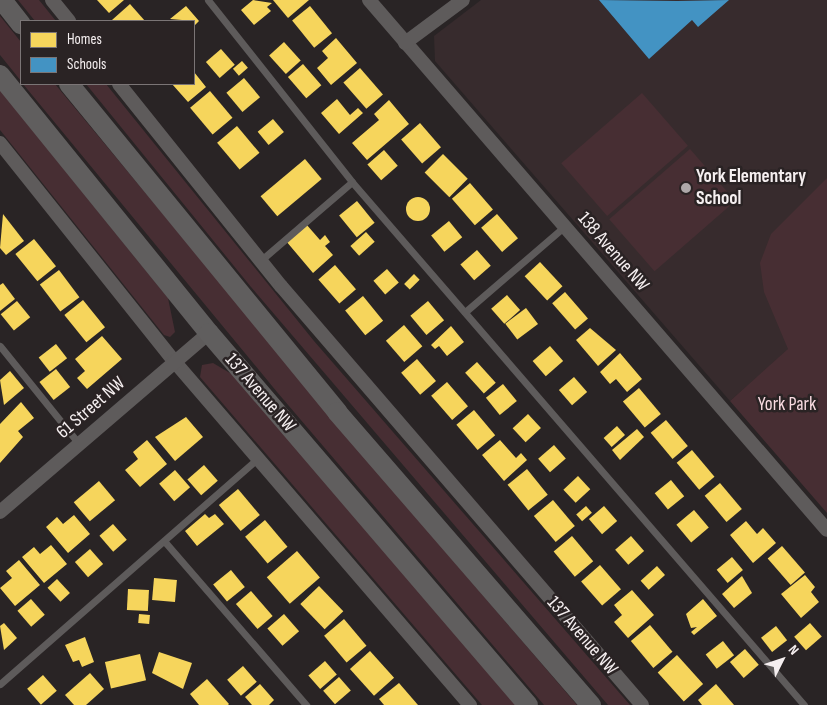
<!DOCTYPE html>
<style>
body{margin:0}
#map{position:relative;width:827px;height:705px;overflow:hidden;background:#292425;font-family:"Sofia Sans Condensed",sans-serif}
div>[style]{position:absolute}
.built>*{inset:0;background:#372b2d}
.green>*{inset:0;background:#472e33;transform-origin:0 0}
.homes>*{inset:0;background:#f6d55c;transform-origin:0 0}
.round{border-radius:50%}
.schools>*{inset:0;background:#4393c3}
.lane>*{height:7px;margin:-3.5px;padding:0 3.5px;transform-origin:3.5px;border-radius:3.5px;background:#5e5b5b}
.street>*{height:14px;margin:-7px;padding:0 7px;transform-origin:7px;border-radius:7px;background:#5e5b5b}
.secondary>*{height:20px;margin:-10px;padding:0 10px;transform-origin:10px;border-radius:10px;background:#605e5e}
.dots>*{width:14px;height:14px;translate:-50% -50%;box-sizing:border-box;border:2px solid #2a2324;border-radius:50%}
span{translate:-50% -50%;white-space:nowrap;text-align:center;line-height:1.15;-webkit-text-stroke:5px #2a2324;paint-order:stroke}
.poi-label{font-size:19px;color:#f5eff0;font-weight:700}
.left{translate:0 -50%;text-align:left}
.street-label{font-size:19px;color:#f5eff0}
.park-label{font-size:19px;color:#f8dae0}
.legend{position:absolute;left:20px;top:20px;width:175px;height:65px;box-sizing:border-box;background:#2a2324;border:1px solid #7b7576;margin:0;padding:6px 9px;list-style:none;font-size:15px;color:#f5eff0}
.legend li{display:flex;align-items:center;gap:10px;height:25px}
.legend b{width:25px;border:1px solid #7b7576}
.north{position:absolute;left:757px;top:635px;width:50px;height:50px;-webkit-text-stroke:4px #2a2324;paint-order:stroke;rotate:49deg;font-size:14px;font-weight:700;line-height:20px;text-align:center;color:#f5eff0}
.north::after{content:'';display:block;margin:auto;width:18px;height:22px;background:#f5eff0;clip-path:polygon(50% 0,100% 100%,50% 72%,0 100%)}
</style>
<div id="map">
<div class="built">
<i style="clip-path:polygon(481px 0,827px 0,827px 316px,730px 401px,435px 61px,434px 36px)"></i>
</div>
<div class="green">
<i style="clip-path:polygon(18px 0,39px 0,56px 21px,35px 21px)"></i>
<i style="clip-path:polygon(0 16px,21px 42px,21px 81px,0 55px)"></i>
<i style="clip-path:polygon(23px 84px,55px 84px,378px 473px,577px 705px,544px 705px,277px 392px)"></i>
<i style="clip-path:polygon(86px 84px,106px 84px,314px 341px,630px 705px,608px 705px,251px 287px)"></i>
<i style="clip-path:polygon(0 90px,168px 298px,175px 332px,170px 337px,164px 335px,0 130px)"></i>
<i style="left:642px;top:93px;width:70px;height:107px;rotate:49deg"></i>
<i style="left:690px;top:149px;width:69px;height:107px;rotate:49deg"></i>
<i style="clip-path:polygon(827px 178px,827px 513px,730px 401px,788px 349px,764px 292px,760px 263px,771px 234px)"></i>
<i style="clip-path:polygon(213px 363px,235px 376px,516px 705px,482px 705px,200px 377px,202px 365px)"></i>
</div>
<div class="homes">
<i style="clip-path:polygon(97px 0,124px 0,109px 13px)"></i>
<i style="clip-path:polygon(253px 0,272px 3px,267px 7px,271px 11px,254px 25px,241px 10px)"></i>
<i style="clip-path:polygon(273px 0,309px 0,288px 18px)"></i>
<i style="clip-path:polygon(130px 4px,145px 21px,113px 21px,112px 20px)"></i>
<i style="clip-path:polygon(186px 6px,199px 21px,194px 26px,194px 21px,170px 19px)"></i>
<i style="left:310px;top:6px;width:35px;height:23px;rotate:51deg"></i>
<i style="clip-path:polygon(336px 38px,357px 63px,331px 85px,317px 68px,328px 58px,322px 51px)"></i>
<i style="left:284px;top:42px;width:25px;height:20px;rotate:48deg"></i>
<i style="left:221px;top:49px;width:21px;height:20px;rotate:49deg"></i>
<i style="left:242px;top:61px;width:9px;height:12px;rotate:49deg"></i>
<i style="left:303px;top:64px;width:28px;height:20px;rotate:49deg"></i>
<i style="left:360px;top:68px;width:35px;height:22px;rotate:49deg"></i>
<i style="clip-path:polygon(194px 72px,206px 87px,188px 102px,172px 84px,194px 84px)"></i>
<i style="left:244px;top:78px;width:25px;height:23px;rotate:50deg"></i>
<i style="left:210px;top:91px;width:35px;height:26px;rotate:50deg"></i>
<i style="clip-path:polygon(337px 99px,350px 115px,358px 108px,363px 113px,339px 134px,321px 113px)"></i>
<i style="clip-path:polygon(389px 100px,409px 124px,367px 160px,352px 143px,379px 120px,374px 114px)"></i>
<i style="left:273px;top:119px;width:17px;height:20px;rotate:50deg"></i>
<i style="left:420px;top:123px;width:32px;height:25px;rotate:49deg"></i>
<i style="left:237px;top:126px;width:35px;height:26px;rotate:50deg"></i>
<i style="left:384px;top:150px;width:21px;height:22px;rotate:49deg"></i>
<i style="left:443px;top:154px;width:35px;height:26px;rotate:45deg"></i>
<i style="left:305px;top:159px;width:26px;height:58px;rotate:50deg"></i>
<i style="left:470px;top:183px;width:35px;height:24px;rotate:49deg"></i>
<i class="round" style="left:406px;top:197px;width:24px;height:24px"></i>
<i style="left:357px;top:201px;width:28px;height:23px;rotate:51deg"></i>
<i style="clip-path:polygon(3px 214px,24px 241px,6px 255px,0 248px)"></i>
<i style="left:497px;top:214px;width:32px;height:21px;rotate:49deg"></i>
<i style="left:449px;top:221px;width:21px;height:23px;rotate:51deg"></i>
<i style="clip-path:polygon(306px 224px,320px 240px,325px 235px,330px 242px,325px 246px,333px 255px,313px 273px,286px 241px)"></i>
<i style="left:366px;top:232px;width:13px;height:21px;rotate:48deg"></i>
<i style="left:34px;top:239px;width:35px;height:24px;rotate:51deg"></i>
<i style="left:477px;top:250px;width:21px;height:22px;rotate:49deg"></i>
<i style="left:540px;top:262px;width:33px;height:21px;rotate:47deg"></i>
<i style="left:335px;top:265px;width:32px;height:22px;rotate:49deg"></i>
<i style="left:387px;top:269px;width:18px;height:18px;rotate:49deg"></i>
<i style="left:59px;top:270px;width:34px;height:24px;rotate:53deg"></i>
<i style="left:414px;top:274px;width:8px;height:14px;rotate:45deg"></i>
<i style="clip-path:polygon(3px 283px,15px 299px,0 311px,0 285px)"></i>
<i style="left:565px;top:292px;width:35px;height:17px;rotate:49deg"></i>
<i style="left:507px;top:295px;width:20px;height:21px;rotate:49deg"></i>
<i style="left:363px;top:296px;width:32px;height:23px;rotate:51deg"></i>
<i style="left:83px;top:300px;width:35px;height:24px;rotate:51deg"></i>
<i style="left:17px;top:301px;width:21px;height:21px;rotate:51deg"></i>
<i style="left:428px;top:301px;width:25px;height:23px;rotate:50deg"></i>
<i style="left:526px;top:308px;width:20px;height:26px;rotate:53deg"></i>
<i style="left:404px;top:325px;width:28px;height:24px;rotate:49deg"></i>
<i style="clip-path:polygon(451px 326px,464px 342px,447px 356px,439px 346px,435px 349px,431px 345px)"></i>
<i style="clip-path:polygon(590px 328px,616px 350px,598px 366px,576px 340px)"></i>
<i style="clip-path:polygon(102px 336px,122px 359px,87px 389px,77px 378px,85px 371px,75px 359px)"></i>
<i style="left:56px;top:344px;width:18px;height:22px;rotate:52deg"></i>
<i style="left:550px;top:346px;width:20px;height:23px;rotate:49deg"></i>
<i style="clip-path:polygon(620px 353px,642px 379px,627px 392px,616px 379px,610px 384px,600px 372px)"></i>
<i style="left:417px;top:359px;width:29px;height:21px;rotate:49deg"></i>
<i style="left:477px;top:362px;width:28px;height:16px;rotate:48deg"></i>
<i style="left:56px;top:369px;width:23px;height:21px;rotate:52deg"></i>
<i style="clip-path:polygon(10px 371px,24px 388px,4px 405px,0 380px)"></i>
<i style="left:574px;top:377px;width:20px;height:20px;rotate:49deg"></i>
<i style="left:447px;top:382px;width:32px;height:21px;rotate:49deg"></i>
<i style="left:503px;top:384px;width:22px;height:22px;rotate:51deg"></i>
<i style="left:639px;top:388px;width:34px;height:21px;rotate:50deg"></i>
<i style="clip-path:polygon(21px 402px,34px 418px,18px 431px,23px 437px,0 463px,0 424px)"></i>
<i style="left:474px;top:410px;width:33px;height:23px;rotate:50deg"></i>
<i style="left:528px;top:414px;width:19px;height:21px;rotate:47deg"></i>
<i style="clip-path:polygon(186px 417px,203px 437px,175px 461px,155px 437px)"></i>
<i style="left:666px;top:420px;width:34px;height:20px;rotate:50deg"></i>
<i style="left:617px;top:426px;width:12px;height:18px;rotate:48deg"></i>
<i style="clip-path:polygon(637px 429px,644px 437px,620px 460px,612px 450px)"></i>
<i style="clip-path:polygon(147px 440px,167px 464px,140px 487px,125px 470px,138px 459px,133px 452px)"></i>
<i style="clip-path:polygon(500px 440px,516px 458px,521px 453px,527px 460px,504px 481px,482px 455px)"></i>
<i style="left:554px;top:445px;width:18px;height:21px;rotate:49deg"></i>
<i style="left:692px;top:450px;width:35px;height:20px;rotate:50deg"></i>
<i style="left:204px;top:465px;width:21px;height:22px;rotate:49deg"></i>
<i style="left:527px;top:469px;width:33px;height:25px;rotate:51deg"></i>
<i style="left:175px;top:470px;width:23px;height:21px;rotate:49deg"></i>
<i style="left:578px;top:476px;width:18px;height:20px;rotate:47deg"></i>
<i style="left:671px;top:480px;width:21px;height:21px;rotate:51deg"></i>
<i style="left:99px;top:481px;width:25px;height:33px;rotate:50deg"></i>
<i style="left:720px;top:483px;width:34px;height:20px;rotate:50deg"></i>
<i style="left:238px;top:489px;width:34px;height:25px;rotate:50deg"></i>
<i style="left:553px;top:500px;width:34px;height:25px;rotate:50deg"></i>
<i style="left:586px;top:506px;width:9px;height:13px;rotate:49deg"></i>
<i style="left:604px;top:506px;width:20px;height:20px;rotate:49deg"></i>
<i style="left:694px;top:510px;width:23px;height:23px;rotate:50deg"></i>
<i style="clip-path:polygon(205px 514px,209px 518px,215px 514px,224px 524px,197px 546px,185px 531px)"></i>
<i style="clip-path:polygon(74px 515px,90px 534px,68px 553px,46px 527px,57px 517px,63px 524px)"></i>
<i style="left:265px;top:520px;width:35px;height:26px;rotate:50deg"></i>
<i style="clip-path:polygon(746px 521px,757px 534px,763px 528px,776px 543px,753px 563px,730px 535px)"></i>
<i style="left:113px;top:524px;width:21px;height:18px;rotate:49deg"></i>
<i style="left:572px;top:536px;width:33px;height:24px;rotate:50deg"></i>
<i style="left:631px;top:536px;width:20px;height:21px;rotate:49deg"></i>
<i style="clip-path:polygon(51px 545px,67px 564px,44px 583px,22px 557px,34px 547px,40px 554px)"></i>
<i style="left:782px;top:546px;width:35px;height:19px;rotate:49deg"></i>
<i style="left:90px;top:549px;width:20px;height:20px;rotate:49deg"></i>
<i style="left:297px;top:551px;width:35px;height:40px;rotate:49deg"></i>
<i style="left:732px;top:557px;width:17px;height:20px;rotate:50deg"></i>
<i style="clip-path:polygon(19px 560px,40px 585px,15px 606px,0 588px,12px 578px,6px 571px)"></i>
<i style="left:600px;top:565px;width:32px;height:25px;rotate:49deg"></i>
<i style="left:657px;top:566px;width:12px;height:22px;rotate:48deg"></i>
<i style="left:231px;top:570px;width:22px;height:23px;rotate:51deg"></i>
<i style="clip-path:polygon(805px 575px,815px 587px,811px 592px,819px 602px,801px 618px,781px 594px)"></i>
<i style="clip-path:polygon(742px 576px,752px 593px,734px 608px,722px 594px)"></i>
<i style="left:154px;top:578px;width:23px;height:22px;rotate:5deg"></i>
<i style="left:57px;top:579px;width:19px;height:13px;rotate:47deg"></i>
<i style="left:319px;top:586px;width:35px;height:26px;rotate:46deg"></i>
<i style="left:128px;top:589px;width:21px;height:21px;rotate:3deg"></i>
<i style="clip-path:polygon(632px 590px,654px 615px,628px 638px,614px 622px,622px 615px,614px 605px)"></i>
<i style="left:251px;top:591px;width:33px;height:20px;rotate:49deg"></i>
<i style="left:31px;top:599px;width:21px;height:18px;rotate:49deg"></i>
<i style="clip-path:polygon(703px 599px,717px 616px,694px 635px,691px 632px,697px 627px,691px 628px,686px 614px)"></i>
<i style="left:139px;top:614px;width:11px;height:9px;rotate:5deg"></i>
<i style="left:284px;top:614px;width:23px;height:22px;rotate:49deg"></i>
<i style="left:344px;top:619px;width:35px;height:26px;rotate:50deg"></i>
<i style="clip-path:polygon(4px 623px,17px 638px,4px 650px,0 626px)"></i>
<i style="left:810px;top:623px;width:18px;height:21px;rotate:49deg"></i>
<i style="left:650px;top:625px;width:35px;height:25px;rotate:50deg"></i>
<i style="left:776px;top:626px;width:18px;height:19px;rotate:52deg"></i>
<i style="clip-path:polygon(85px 637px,94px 662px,82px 667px,79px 660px,73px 662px,65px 645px)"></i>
<i style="left:723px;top:641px;width:18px;height:22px;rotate:52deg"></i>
<i style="left:745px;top:649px;width:21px;height:20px;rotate:49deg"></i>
<i style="left:370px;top:651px;width:36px;height:27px;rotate:48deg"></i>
<i style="clip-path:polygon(159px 652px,192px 663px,183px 689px,152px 673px)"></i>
<i style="left:140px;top:654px;width:27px;height:36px;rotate:77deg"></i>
<i style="left:677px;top:655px;width:39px;height:26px;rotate:48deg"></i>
<i style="left:325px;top:661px;width:18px;height:22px;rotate:49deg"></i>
<i style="left:243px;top:666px;width:21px;height:21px;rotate:49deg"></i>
<i style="clip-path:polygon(90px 673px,104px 689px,86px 705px,74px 705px,65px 695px)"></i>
<i style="left:43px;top:675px;width:21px;height:21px;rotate:49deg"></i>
<i style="left:339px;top:677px;width:18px;height:21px;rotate:49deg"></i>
<i style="clip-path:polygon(207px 679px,229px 704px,228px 705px,199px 705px,190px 694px)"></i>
<i style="clip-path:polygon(399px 683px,418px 705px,384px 705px,379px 699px)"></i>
<i style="clip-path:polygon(260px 684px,274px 700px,269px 705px,252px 705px,245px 697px)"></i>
<i style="clip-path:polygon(716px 684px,734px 705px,702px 705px,698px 700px)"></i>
</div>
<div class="schools">
<i style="clip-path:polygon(599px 0,677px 1px,729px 0,698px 27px,692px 20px,649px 59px)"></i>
</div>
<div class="lane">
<i style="left:208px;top:0;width:232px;rotate:51.6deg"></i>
<i style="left:352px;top:182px;width:691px;rotate:49.16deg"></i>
<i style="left:260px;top:261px;width:121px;rotate:-40.7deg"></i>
<i style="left:465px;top:312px;width:132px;rotate:-40.7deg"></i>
<i style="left:0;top:346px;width:126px;rotate:51.1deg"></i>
<i style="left:165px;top:542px;width:216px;rotate:49.1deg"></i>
<i style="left:0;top:684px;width:343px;rotate:-41.2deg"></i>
</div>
<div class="street">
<i style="left:52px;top:0;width:27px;rotate:51deg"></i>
<i style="left:369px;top:0;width:700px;rotate:49.17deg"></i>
<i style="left:405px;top:43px;width:72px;rotate:-36.6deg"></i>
<i style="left:119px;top:84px;width:259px;rotate:51.3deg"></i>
<i style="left:281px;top:286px;width:553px;rotate:49.25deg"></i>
<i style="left:0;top:143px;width:279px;rotate:51.4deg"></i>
<i style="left:174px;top:361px;width:454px;rotate:49.3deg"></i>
<i style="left:0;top:512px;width:275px;rotate:-40.6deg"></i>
</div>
<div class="secondary">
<i style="left:2px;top:0;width:31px;rotate:52deg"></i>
<i style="left:0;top:75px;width:332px;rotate:51deg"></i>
<i style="left:209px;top:333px;width:490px;rotate:49.4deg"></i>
<i style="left:69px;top:84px;width:424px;rotate:50.7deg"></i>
<i style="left:337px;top:412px;width:388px;rotate:49.1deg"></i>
</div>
<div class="dots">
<i style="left:686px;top:188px;background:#aea8a9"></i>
</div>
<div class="poi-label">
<span class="left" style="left:696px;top:188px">York Elementary<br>School</span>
</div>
<div class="street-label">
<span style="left:613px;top:252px;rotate:49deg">138 Avenue NW</span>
<span style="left:260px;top:393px;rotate:49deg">137 Avenue NW</span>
<span style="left:91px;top:408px;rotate:-41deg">61 Street NW</span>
<span style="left:582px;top:636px;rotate:49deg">137 Avenue NW</span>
</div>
<div class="park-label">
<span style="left:787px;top:405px">York Park</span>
</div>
<ul class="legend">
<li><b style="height:14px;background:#f6d55c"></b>Homes</li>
<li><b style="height:14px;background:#4393c3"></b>Schools</li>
</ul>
<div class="north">N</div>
</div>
